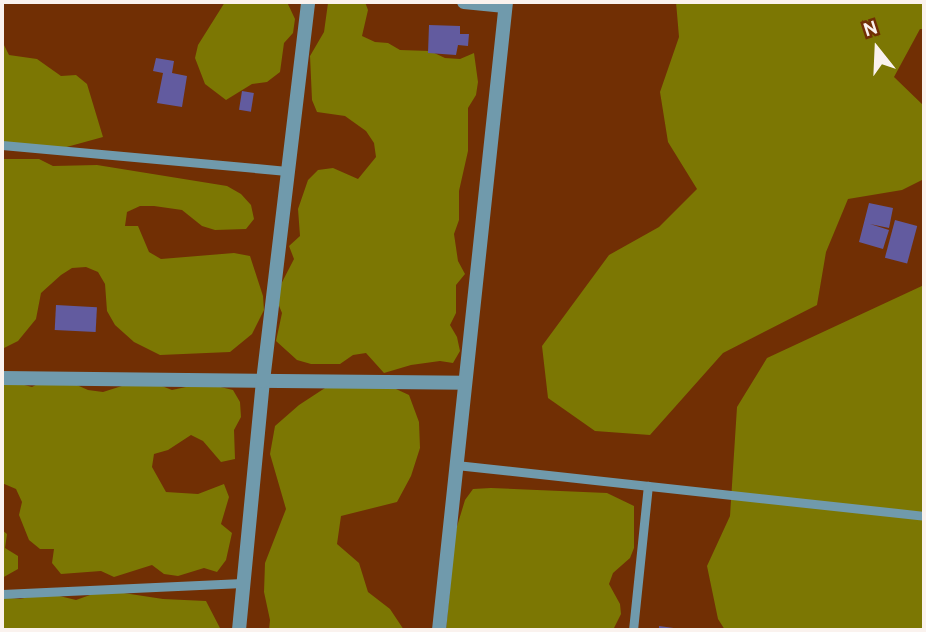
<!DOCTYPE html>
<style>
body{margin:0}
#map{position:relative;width:926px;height:632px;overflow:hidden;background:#712f04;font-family:Cabin,sans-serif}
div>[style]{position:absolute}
.forest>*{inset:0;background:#7c7703}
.building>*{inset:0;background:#625b9f;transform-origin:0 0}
.service>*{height:9px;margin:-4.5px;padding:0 4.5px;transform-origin:4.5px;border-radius:4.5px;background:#709aac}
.minor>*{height:14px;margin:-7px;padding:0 7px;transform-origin:7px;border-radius:7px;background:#709aac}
span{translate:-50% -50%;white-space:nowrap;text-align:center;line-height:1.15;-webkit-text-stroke:5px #712f04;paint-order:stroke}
.frame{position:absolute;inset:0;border:4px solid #faf2ee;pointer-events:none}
.north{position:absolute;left:842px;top:14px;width:70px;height:70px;-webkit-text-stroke:5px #712f04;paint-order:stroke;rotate:342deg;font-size:19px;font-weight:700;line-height:28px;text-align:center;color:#faf2ee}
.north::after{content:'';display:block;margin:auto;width:24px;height:32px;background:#faf2ee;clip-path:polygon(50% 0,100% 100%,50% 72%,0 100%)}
</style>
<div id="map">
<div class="forest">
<i style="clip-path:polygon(225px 2px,287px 2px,295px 19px,293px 33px,284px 43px,280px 72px,267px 82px,252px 84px,226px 100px,205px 84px,195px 58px,198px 45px)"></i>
<i style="clip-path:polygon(365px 2px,368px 10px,362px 36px,375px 42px,388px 43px,400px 50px,430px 51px,445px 58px,460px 59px,474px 53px,478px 82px,476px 95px,468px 108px,468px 151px,459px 191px,459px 220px,454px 234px,458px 261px,465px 274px,456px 285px,456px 313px,450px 325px,457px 337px,460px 351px,453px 363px,440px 361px,411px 365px,384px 373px,366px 353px,353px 355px,340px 364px,311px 364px,297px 360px,276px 341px,282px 313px,277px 301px,279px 288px,294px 259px,289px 246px,300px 236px,298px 209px,308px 180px,318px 170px,333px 168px,358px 179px,376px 157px,374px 143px,366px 131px,345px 116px,317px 112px,312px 100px,310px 56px,324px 32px,328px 3px)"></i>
<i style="clip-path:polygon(676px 2px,924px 2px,924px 29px,920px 29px,894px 77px,924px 106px,924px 179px,902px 190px,848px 199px,826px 252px,817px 305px,723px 353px,650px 435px,595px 431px,548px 398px,542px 346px,609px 255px,659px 227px,697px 189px,668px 142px,660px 92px,679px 37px)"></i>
<i style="clip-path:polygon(2px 41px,9px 55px,37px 59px,61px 76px,76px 75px,87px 84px,103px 137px,63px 148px,2px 144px)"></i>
<i style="clip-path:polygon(2px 159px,39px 159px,53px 166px,97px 165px,227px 186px,241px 194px,251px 205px,254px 219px,246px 229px,215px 230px,202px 226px,182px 210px,154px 206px,140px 206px,127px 212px,125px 226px,138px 226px,149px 252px,161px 259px,234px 253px,250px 256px,263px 296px,264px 310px,252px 334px,230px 352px,160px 355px,134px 342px,115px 325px,107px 311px,105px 284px,98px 272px,86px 267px,72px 268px,61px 275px,41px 293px,36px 319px,18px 341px,2px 349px)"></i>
<i style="clip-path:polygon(924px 285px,924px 630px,725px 630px,718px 619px,707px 566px,730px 516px,737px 407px,767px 358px)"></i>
<i style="clip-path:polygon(61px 378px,88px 390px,103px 392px,144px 379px,172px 390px,204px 383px,233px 390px,240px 402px,241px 417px,234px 430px,235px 459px,221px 462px,203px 441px,191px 435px,168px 450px,154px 454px,152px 467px,166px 492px,198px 494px,224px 484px,229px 497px,221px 524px,232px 533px,226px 560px,217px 572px,204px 568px,178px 576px,164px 574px,152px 565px,114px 577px,101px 571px,61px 574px,52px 563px,54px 549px,40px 549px,29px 540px,19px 515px,22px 502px,16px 489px,2px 483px,2px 379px,32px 387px,45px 380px)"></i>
<i style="clip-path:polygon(383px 383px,409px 395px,419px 422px,420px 448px,411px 476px,397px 502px,341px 516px,337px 544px,359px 563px,368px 592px,390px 609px,404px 630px,269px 630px,270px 620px,264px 592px,265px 563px,286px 509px,270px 454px,275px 426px,299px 405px,325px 388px)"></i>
<i style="clip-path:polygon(491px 488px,607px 493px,634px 506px,634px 548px,630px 558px,613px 573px,609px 584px,620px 604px,621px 614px,613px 630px,446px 630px,455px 533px,465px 500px,473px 489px)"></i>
<i style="clip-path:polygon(2px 530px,7px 534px,5px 548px,18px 556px,18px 569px,2px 578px)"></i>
<i style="clip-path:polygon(104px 590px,163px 599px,206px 601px,221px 630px,2px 630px,2px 597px,20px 599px,47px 593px,76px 600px)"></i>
</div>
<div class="building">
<i style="clip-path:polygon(429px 25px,460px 26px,460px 34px,469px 34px,468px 46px,458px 45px,456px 55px,428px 53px)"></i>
<i style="clip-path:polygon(156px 58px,174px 61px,172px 73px,187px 76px,182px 107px,157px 103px,163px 73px,153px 71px)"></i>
<i style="left:242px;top:91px;width:12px;height:19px;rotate:9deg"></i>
<i style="clip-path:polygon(869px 203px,893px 208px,889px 228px,870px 224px,889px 230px,883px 249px,859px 242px)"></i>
<i style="left:895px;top:220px;width:23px;height:39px;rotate:15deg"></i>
<i style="left:56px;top:305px;width:41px;height:25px;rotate:3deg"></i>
<i style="clip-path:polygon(659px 626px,681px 629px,680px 630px,659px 630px)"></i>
</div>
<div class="service">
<i style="left:2px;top:145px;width:286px;rotate:5.2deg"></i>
<i style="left:456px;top:465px;width:471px;rotate:6.2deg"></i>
<i style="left:2px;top:594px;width:241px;rotate:-2.6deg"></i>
<i style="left:633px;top:630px;width:145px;rotate:-84.1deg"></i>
</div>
<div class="minor">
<i style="left:464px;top:2px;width:41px;rotate:5.6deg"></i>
<i style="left:2px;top:378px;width:463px;rotate:0.6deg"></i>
<i style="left:239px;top:630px;width:250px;rotate:-84.5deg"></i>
<i style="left:263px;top:381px;width:382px;rotate:-83.2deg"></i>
<i style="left:439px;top:630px;width:632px;rotate:-83.91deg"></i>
</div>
<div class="frame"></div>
<div class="north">N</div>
</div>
